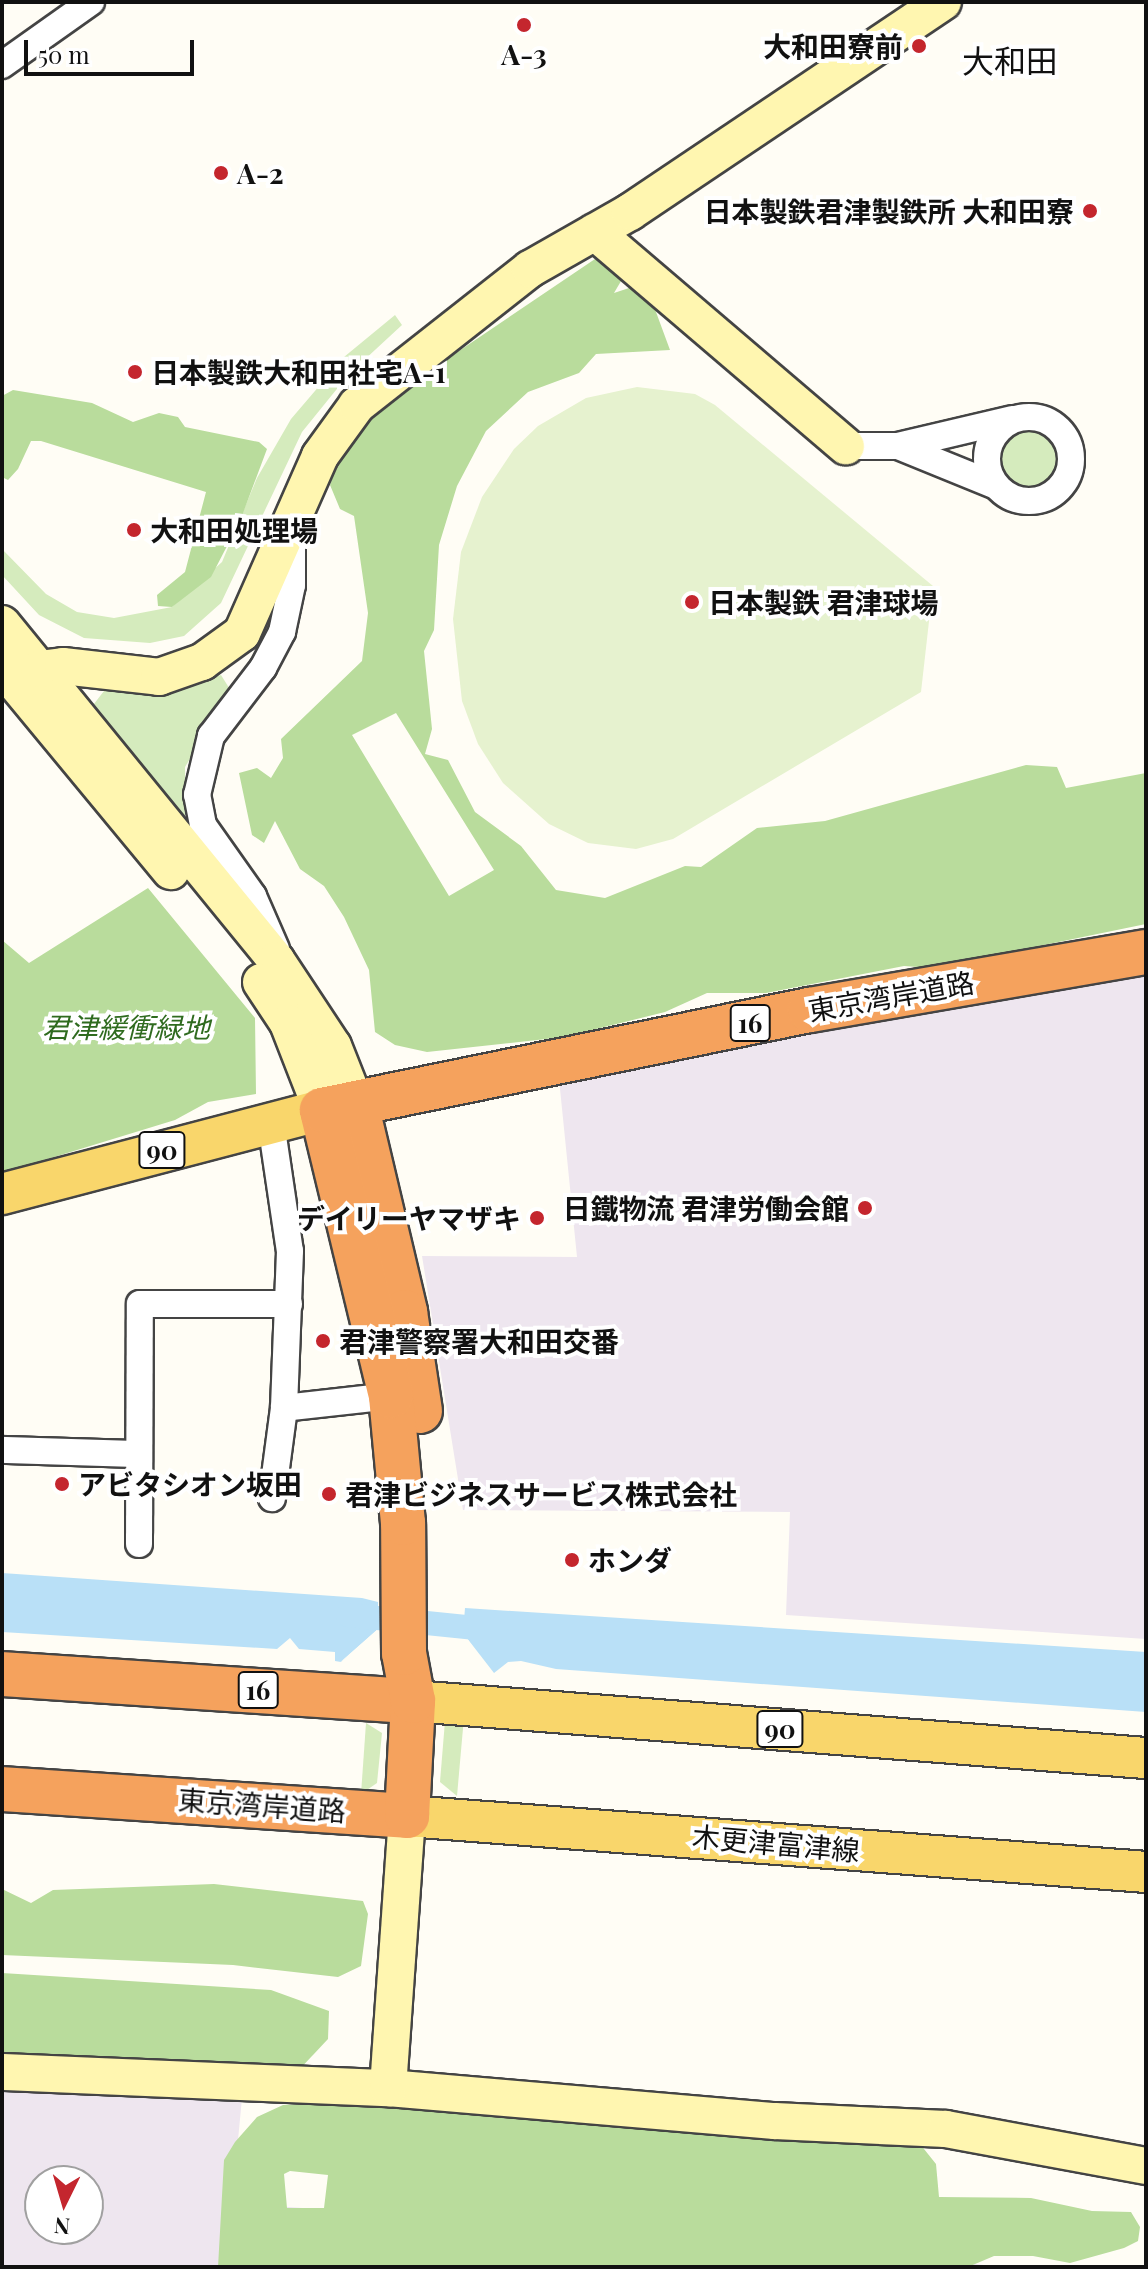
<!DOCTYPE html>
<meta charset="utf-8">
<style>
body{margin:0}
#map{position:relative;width:1148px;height:2269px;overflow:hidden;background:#fffdf5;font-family:"Playfair Display","Noto Sans JP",serif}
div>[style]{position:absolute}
.industrial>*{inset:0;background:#eee6ef}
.green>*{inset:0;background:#d5ebbd}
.round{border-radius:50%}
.forest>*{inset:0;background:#b9dc9c}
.pitch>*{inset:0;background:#e6f2cf}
.water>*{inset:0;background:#b9e0f7}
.pier>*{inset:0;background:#fffdf5}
.canal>*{height:24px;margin:-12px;padding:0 12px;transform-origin:12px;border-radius:12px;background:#b9e0f7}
.roads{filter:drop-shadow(2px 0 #444) drop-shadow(-2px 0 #444) drop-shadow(0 2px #444) drop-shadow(0 -2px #444)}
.street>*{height:26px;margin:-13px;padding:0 13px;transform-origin:13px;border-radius:13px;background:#fff}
.street>.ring{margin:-13px;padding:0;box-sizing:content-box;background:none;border:26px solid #fff;border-radius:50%}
.secondary>*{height:36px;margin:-18px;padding:0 18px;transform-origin:18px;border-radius:18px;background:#fff6b0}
.primary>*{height:40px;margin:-20px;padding:0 20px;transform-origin:20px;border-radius:20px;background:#f9d66b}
.highway>*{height:44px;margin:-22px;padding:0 22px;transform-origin:22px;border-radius:22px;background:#f5a25d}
.dots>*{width:22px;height:22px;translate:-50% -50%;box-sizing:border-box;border:4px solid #fff;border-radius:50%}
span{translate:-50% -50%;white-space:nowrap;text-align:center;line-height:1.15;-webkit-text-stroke:8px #fff;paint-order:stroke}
.shield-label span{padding:2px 6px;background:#fff;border:2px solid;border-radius:6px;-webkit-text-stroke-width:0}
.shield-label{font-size:26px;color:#111;font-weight:700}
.poi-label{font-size:28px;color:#111;font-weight:700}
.right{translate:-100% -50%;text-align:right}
.left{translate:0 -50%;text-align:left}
.street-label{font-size:28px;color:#111}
.park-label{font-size:28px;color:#2f6b1f;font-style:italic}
.quarter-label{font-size:32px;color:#111}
.frame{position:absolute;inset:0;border:4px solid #111;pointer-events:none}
.north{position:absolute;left:24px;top:2165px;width:80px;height:80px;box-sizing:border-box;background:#fff;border:2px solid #a0a0a0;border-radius:50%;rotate:185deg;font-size:22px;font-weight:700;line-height:32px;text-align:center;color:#111}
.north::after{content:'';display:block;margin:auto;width:28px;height:36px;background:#c4262e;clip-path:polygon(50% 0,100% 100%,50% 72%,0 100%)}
.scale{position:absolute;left:24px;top:40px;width:170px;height:36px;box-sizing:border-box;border:4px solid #111;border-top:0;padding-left:10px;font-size:24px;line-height:28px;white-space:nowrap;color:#111;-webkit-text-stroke:6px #fff;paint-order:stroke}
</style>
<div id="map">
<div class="industrial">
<i style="clip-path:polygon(1146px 971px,1146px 1639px,786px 1615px,790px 1512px,463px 1510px,422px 1256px,577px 1257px,559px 1079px,830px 1024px)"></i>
<i style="clip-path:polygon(evenodd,2px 2043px,246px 2056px,232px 2203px,772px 2242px,1002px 2267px,2px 2267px,2px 2043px,40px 2181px,88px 2181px,88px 2229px,40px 2229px,40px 2181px)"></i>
</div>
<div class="green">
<i style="clip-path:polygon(395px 315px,402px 325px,349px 374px,302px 432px,221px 603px,184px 636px,150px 643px,84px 638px,39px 615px,2px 575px,2px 549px,46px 594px,77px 612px,114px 618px,172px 607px,222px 562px,257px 478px,291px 419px,344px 357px)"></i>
<i class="round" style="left:996px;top:426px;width:66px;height:66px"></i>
<i style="clip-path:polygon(221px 675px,231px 691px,185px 767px,185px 826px,90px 709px,104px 691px,172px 690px)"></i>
<i style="clip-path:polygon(464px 1717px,457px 1796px,440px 1782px,445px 1721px)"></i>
<i style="clip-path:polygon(366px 1723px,382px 1733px,377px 1783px,361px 1794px)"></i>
</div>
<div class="forest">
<i style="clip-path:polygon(evenodd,595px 259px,624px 276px,614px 293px,632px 287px,649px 293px,670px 350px,596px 354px,579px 373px,528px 392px,486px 431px,457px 486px,439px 545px,434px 630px,424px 651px,432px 729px,425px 754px,448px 760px,475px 812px,521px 846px,556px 890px,605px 898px,685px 866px,701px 867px,757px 828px,825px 821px,1026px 765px,1057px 767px,1066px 788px,1146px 773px,1146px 924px,932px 968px,904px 966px,766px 993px,707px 993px,665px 1012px,564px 1037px,427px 1052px,395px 1045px,375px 1032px,369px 970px,344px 917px,324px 886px,300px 869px,275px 821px,264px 843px,252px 835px,239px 773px,257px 768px,271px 778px,283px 758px,281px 739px,362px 661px,368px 613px,354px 516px,340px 509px,330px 485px,338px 461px,388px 399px,595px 259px,396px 713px,494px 870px,449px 896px,352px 735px,396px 713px)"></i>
<i style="clip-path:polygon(13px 390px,92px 403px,133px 422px,159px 413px,178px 417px,185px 427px,259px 442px,267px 449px,240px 521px,211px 577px,172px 607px,158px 606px,157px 595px,185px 572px,206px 492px,41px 441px,31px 441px,18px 469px,8px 480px,2px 477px,2px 396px)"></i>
<i style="clip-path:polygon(148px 888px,255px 1018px,256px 1094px,208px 1102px,175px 1120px,2px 1173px,2px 940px,29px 963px)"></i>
<i style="clip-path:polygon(214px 1884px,363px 1901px,368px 1914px,361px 1966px,338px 1977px,233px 1965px,2px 1955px,2px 1889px,31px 1903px,53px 1890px)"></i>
<i style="clip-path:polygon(2px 1973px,271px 1990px,329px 2011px,328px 2039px,297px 2072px,2px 2065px)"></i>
<i style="clip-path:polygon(evenodd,320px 2103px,920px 2144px,936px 2164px,939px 2197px,1031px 2198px,1092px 2211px,1131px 2212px,1140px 2227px,1138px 2241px,1124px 2248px,1070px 2263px,1033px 2256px,994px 2256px,968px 2267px,218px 2267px,224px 2160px,235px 2142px,257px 2117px,283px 2105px,320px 2103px,290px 2171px,328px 2175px,324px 2208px,287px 2208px,284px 2174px,290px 2171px)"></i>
</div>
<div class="pitch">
<i style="clip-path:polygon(637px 387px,695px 394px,715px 405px,933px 586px,921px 692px,673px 839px,636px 849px,588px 843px,549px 824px,503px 783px,478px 744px,462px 701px,453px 619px,461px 552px,482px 497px,514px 449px,538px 426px,586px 398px)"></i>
</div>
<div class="water">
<i style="clip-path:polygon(2px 1573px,362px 1598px,378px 1602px,378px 1629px,341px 1662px,335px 1661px,335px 1652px,299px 1649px,290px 1638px,277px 1649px,2px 1632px)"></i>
<i style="clip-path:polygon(465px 1608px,1146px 1652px,1146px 1712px,556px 1669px,521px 1661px,508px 1662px,494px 1673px,463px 1633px)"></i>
</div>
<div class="pier">
<i style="clip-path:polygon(378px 1598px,381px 1631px,337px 1665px,378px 1629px)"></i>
<i style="clip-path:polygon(463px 1605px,463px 1633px,495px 1677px,459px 1635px)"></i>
</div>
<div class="canal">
<i style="left:348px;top:1615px;width:148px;rotate:5.8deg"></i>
</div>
<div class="roads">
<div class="street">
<i style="left:2px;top:65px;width:109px;rotate:-35.3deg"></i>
<i class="ring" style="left:987px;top:417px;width:58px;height:58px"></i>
<i style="left:846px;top:446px;width:52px"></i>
<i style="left:898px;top:446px;width:117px;rotate:-13.3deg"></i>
<i style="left:898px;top:446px;width:104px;rotate:22.1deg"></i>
<i style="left:276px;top:949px;width:58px;rotate:-113.5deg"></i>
<i style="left:253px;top:896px;width:87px;rotate:-125.2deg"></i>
<i style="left:203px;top:825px;width:31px;rotate:-101deg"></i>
<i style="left:197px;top:795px;width:61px;rotate:-76.7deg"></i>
<i style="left:211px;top:736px;width:86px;rotate:-52.6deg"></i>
<i style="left:263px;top:668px;width:41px;rotate:-62.2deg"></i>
<i style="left:282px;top:632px;width:48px;rotate:-78deg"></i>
<i style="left:292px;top:585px;width:57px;rotate:-90deg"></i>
<i style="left:271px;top:1123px;width:129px;rotate:81.6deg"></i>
<i style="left:290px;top:1251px;width:157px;rotate:92.2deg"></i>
<i style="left:284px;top:1408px;width:91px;rotate:97.6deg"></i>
<i style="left:284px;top:1408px;width:108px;rotate:-6.4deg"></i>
<i style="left:4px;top:1450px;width:135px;rotate:1.7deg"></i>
<i style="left:139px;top:1544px;width:240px;rotate:-89.8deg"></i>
<i style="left:140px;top:1304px;width:149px"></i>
</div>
<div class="secondary">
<i style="left:595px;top:232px;width:330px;rotate:40.5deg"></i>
<i style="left:2px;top:624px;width:434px;rotate:50.8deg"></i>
<i style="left:276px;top:960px;width:103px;rotate:56.5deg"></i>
<i style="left:333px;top:1046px;width:62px;rotate:68.4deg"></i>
<i style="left:2px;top:667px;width:265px;rotate:50.4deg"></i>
<i style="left:17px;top:685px;width:27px;rotate:-36deg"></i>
<i style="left:39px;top:669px;width:24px;rotate:-7deg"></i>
<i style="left:63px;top:666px;width:97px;rotate:6.5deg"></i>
<i style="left:159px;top:677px;width:46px;rotate:-19.2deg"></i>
<i style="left:202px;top:662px;width:49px;rotate:-35.9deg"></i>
<i style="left:242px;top:633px;width:193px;rotate:-66.2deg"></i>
<i style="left:320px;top:456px;width:63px;rotate:-54deg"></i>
<i style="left:357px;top:405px;width:220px;rotate:-38.2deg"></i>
<i style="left:530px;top:269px;width:115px;rotate:-29.7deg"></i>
<i style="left:630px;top:212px;width:377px;rotate:-33.9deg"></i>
<i style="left:261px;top:982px;width:49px;rotate:56.6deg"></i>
<i style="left:288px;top:1023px;width:93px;rotate:68.7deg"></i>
<i style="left:2px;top:2072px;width:386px;rotate:2.4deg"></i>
<i style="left:388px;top:2088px;width:388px;rotate:4.9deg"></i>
<i style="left:775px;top:2121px;width:171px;rotate:2.7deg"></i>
<i style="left:946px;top:2129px;width:203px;rotate:10.5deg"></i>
<i style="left:388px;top:2088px;width:273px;rotate:-86deg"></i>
</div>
<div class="primary">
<i style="left:2px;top:1194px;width:331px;rotate:-14.7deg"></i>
<i style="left:413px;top:1701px;width:735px;rotate:4.45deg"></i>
<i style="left:407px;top:1816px;width:741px;rotate:4.33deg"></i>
</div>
<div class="highway">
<i style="left:356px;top:1104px;width:214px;rotate:76.7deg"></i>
<i style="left:405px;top:1312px;width:100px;rotate:81.4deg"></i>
<i style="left:2px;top:1674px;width:412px;rotate:3.8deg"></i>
<i style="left:2px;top:1789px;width:406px;rotate:3.8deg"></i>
<i style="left:407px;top:1816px;width:115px;rotate:-87deg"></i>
<i style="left:413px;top:1701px;width:49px;rotate:-100.6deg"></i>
<i style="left:404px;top:1653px;width:130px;rotate:-90.4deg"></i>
<i style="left:403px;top:1523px;width:128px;rotate:-95.4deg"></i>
<i style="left:391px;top:1396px;width:294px;rotate:-103.6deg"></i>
<i style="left:322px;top:1110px;width:498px;rotate:-11.6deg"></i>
<i style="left:810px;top:1010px;width:341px;rotate:-9.8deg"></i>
</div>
</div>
<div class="dots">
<i style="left:524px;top:25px;background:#c4262e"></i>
<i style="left:919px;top:46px;background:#c4262e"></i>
<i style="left:221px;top:173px;background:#c4262e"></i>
<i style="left:1090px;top:211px;background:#c4262e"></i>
<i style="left:135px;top:372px;background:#c4262e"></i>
<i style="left:134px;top:530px;background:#c4262e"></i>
<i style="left:692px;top:602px;background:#c4262e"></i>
<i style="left:865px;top:1208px;background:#c4262e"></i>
<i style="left:537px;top:1218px;background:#c4262e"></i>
<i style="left:323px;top:1341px;background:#c4262e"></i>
<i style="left:62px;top:1484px;background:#c4262e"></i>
<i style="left:329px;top:1494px;background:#c4262e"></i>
<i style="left:572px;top:1560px;background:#c4262e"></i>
</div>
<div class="shield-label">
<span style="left:750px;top:1023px">16</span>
<span style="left:162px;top:1150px">90</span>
<span style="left:258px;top:1690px">16</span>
<span style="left:780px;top:1729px">90</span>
</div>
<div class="poi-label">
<span class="right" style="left:903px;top:46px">大和田寮前</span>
<span style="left:524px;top:54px">A-3</span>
<span class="left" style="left:237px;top:173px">A-2</span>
<span class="right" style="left:1074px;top:211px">日本製鉄君津製鉄所 大和田寮</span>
<span class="left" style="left:151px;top:372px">日本製鉄大和田社宅A-1</span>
<span class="left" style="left:150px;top:530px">大和田処理場</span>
<span class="left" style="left:708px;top:602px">日本製鉄 君津球場</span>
<span class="right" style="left:849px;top:1208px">日鐵物流 君津労働会館</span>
<span class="right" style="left:521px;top:1218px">デイリーヤマザキ</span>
<span class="left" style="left:339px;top:1341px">君津警察署大和田交番</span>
<span class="left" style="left:78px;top:1484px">アビタシオン坂田</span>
<span class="left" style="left:345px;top:1494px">君津ビジネスサービス株式会社</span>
<span class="left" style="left:588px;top:1560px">ホンダ</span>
</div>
<div class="street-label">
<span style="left:891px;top:996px;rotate:-10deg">東京湾岸道路</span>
<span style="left:262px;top:1805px;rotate:4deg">東京湾岸道路</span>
<span style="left:776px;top:1843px;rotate:5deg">木更津富津線</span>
</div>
<div class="park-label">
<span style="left:126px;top:1027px">君津緩衝緑地</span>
</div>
<div class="quarter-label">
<span style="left:1010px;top:60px">大和田</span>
</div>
<div class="frame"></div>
<div class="north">N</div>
<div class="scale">50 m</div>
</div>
